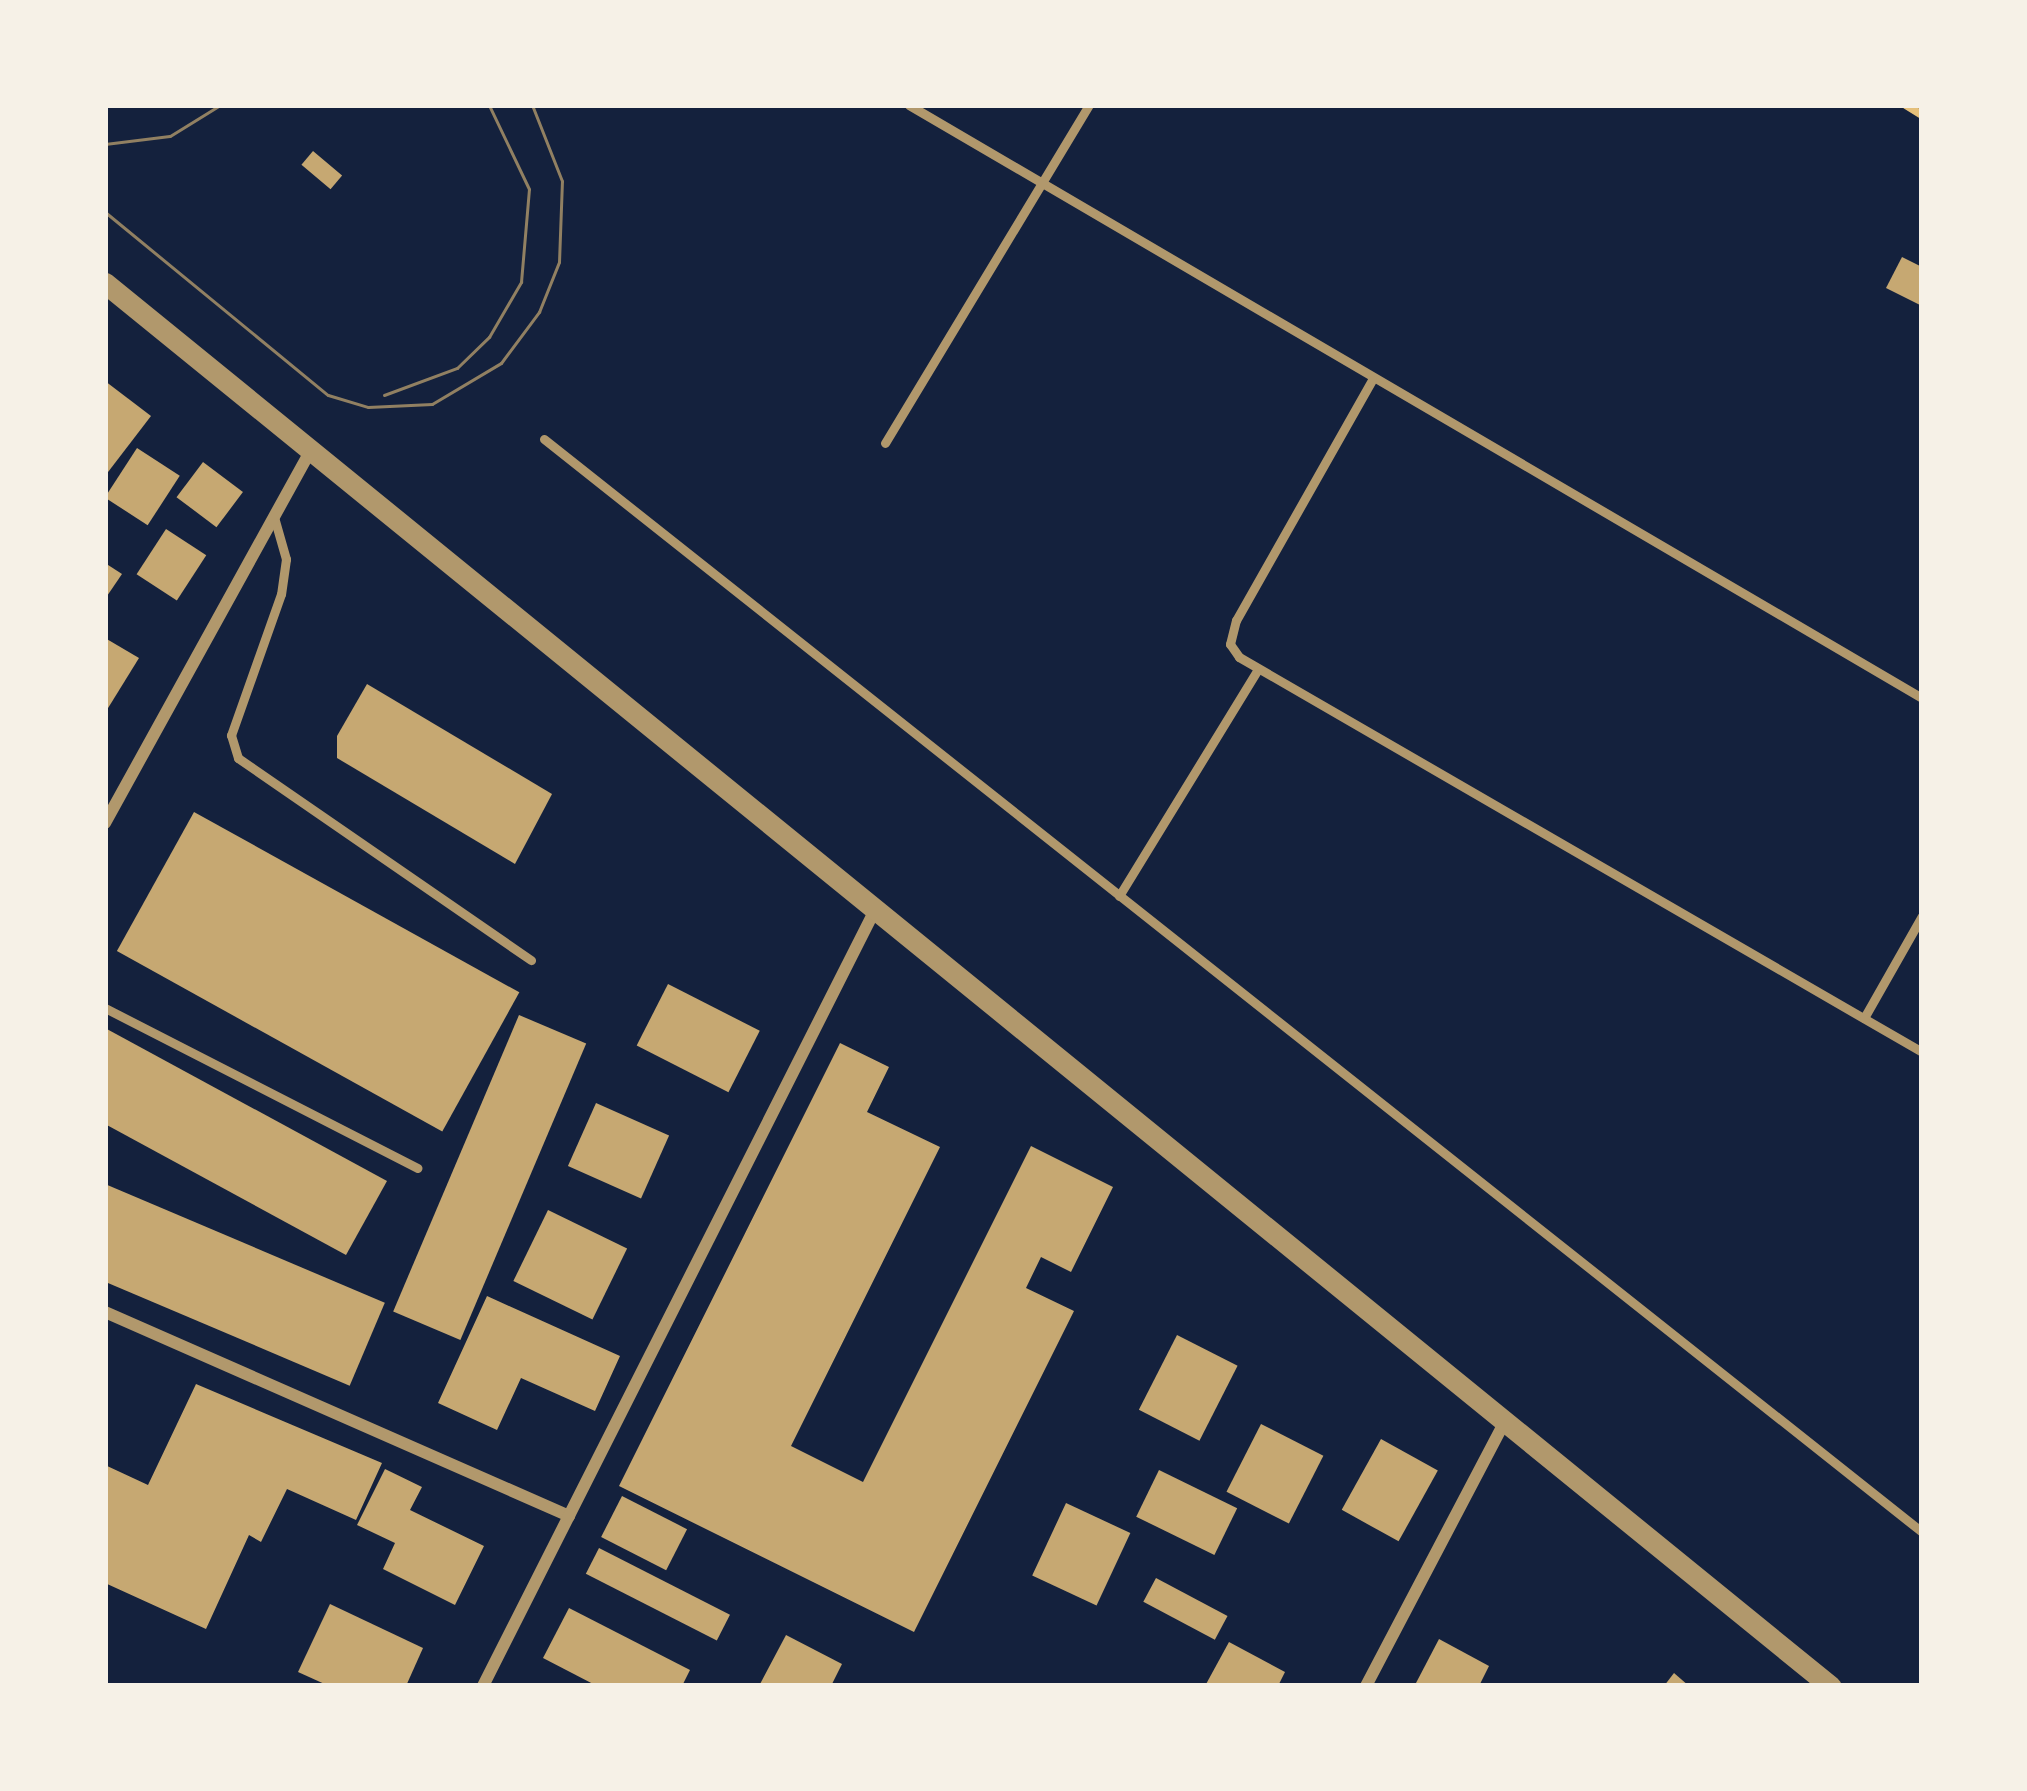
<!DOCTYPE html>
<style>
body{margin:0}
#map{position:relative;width:2027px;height:1791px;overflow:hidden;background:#14213d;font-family:"Noto Sans",sans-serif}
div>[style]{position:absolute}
.building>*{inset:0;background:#c6a872;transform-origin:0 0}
.path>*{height:8px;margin:-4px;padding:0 4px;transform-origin:4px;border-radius:4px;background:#e5c07b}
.service>*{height:9px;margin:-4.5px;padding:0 4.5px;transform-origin:4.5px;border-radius:4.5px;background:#b1986c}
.minor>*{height:12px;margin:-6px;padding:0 6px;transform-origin:6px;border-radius:6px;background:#b1986c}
.tertiary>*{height:21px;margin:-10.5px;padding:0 10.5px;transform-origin:10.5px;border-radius:10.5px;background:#b1986c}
.tram>*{height:3px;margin:-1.5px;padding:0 1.5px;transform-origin:1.5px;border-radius:1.5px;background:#918062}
span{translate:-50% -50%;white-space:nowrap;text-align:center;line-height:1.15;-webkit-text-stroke:12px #f6f1e7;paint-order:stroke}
.frame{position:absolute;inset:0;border:108px solid #f6f1e7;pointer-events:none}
</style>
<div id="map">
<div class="building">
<i style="left:313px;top:151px;width:38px;height:18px;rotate:40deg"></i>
<i style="clip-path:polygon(1902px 257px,1922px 267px,1922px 306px,1886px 288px)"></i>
<i style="clip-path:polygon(105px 381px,151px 416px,105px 476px)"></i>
<i style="left:137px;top:448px;width:51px;height:59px;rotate:33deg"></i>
<i style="left:203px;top:462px;width:50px;height:44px;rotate:37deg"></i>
<i style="left:166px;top:529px;width:48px;height:54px;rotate:33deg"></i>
<i style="clip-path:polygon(105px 563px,122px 574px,105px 599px)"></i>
<i style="clip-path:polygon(105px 638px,139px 658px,105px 713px)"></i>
<i style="clip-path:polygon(367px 684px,552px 794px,515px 864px,337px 758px,337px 736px)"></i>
<i style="left:194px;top:812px;width:372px;height:159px;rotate:29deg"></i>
<i style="left:668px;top:984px;width:103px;height:69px;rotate:27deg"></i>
<i style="left:519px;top:1015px;width:73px;height:322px;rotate:23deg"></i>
<i style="clip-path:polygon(105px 1028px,387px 1181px,346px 1255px,105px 1124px)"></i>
<i style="clip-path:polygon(840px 1043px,889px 1067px,867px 1112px,940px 1147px,791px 1446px,863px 1482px,1031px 1146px,1113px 1187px,1071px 1272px,1041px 1257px,1026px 1288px,1074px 1311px,914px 1632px,619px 1486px)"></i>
<i style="left:596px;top:1103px;width:80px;height:69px;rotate:24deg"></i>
<i style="left:105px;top:1184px;width:304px;height:90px;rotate:23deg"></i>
<i style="left:548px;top:1210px;width:88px;height:79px;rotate:26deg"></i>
<i style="clip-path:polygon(487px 1296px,620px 1356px,595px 1411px,521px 1378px,497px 1430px,438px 1403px)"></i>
<i style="left:1177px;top:1335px;width:68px;height:84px;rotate:27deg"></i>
<i style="clip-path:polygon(196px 1384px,382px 1463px,356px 1520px,287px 1489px,261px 1542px,249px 1535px,206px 1629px,105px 1583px,105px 1465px,148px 1485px)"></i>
<i style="left:1261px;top:1424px;width:70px;height:76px;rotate:27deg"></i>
<i style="left:1381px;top:1439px;width:65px;height:81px;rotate:29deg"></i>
<i style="clip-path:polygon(385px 1469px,422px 1487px,410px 1510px,484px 1546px,455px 1605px,383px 1569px,395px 1543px,357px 1525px)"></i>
<i style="left:1159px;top:1470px;width:87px;height:52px;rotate:26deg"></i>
<i style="left:622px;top:1496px;width:73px;height:46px;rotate:27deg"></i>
<i style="left:1066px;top:1503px;width:71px;height:80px;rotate:25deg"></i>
<i style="left:599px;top:1548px;width:147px;height:29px;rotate:27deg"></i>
<i style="left:1156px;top:1578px;width:81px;height:27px;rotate:28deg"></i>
<i style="clip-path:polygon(330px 1604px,423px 1648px,406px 1686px,329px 1686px,298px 1672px)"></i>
<i style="clip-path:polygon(569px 1608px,690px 1670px,682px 1686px,597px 1686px,543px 1658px)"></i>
<i style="clip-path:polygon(786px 1635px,842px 1664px,831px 1686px,759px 1686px)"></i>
<i style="clip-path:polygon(1439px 1639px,1489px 1666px,1479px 1686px,1416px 1683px)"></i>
<i style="clip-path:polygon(1229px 1642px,1285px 1672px,1278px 1686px,1205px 1686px)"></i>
<i style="clip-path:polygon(1674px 1673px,1689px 1686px,1664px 1686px)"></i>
</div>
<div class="path">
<i style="left:1906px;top:105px;width:19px;rotate:32deg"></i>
</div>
<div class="service">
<i style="left:909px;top:105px;width:1174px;rotate:30.34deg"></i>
<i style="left:1372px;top:380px;width:276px;rotate:119.5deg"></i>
<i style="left:1236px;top:620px;width:25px;rotate:104deg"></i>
<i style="left:1230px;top:644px;width:16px;rotate:55deg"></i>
<i style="left:1239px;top:657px;width:789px;rotate:30.04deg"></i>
<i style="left:544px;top:439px;width:1759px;rotate:38.42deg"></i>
<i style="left:885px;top:443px;width:395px;rotate:-58.9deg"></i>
<i style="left:274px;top:517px;width:44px;rotate:74.1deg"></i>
<i style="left:286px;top:559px;width:35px;rotate:98deg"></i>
<i style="left:281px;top:594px;width:150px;rotate:109.5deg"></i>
<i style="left:231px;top:735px;width:24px;rotate:73deg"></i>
<i style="left:238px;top:758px;width:356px;rotate:34.6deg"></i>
<i style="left:1119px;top:896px;width:266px;rotate:-58.5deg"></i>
<i style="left:105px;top:1008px;width:351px;rotate:27.1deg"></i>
<i style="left:1864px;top:1018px;width:117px;rotate:-60.4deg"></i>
</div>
<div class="minor">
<i style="left:105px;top:823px;width:426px;rotate:-61.1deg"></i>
<i style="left:105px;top:1312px;width:507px;rotate:23.73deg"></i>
<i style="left:483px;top:1686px;width:872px;rotate:-63.2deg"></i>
<i style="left:1366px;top:1686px;width:299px;rotate:-62.3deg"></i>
</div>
<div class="tertiary">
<i style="left:105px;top:283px;width:2224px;rotate:39.12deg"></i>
</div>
<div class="tram">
<i style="left:105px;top:144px;width:65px;rotate:-7deg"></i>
<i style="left:170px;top:136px;width:59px;rotate:-31.8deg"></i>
<i style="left:105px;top:212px;width:288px;rotate:39.4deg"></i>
<i style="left:328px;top:395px;width:42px;rotate:16.7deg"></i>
<i style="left:368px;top:407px;width:64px;rotate:-2.7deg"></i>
<i style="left:432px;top:404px;width:80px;rotate:-30.7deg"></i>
<i style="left:501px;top:363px;width:64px;rotate:-53.3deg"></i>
<i style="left:539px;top:312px;width:54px;rotate:-68.2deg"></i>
<i style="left:559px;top:262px;width:81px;rotate:-87.9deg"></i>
<i style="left:562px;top:181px;width:82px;rotate:-111.5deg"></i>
<i style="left:384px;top:395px;width:78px;rotate:-20.3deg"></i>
<i style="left:457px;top:368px;width:45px;rotate:-44.1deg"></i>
<i style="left:489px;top:337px;width:64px;rotate:-59.8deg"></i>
<i style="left:521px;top:282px;width:93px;rotate:-85.1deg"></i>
<i style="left:529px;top:189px;width:93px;rotate:-115.5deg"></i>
</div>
<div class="frame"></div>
</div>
